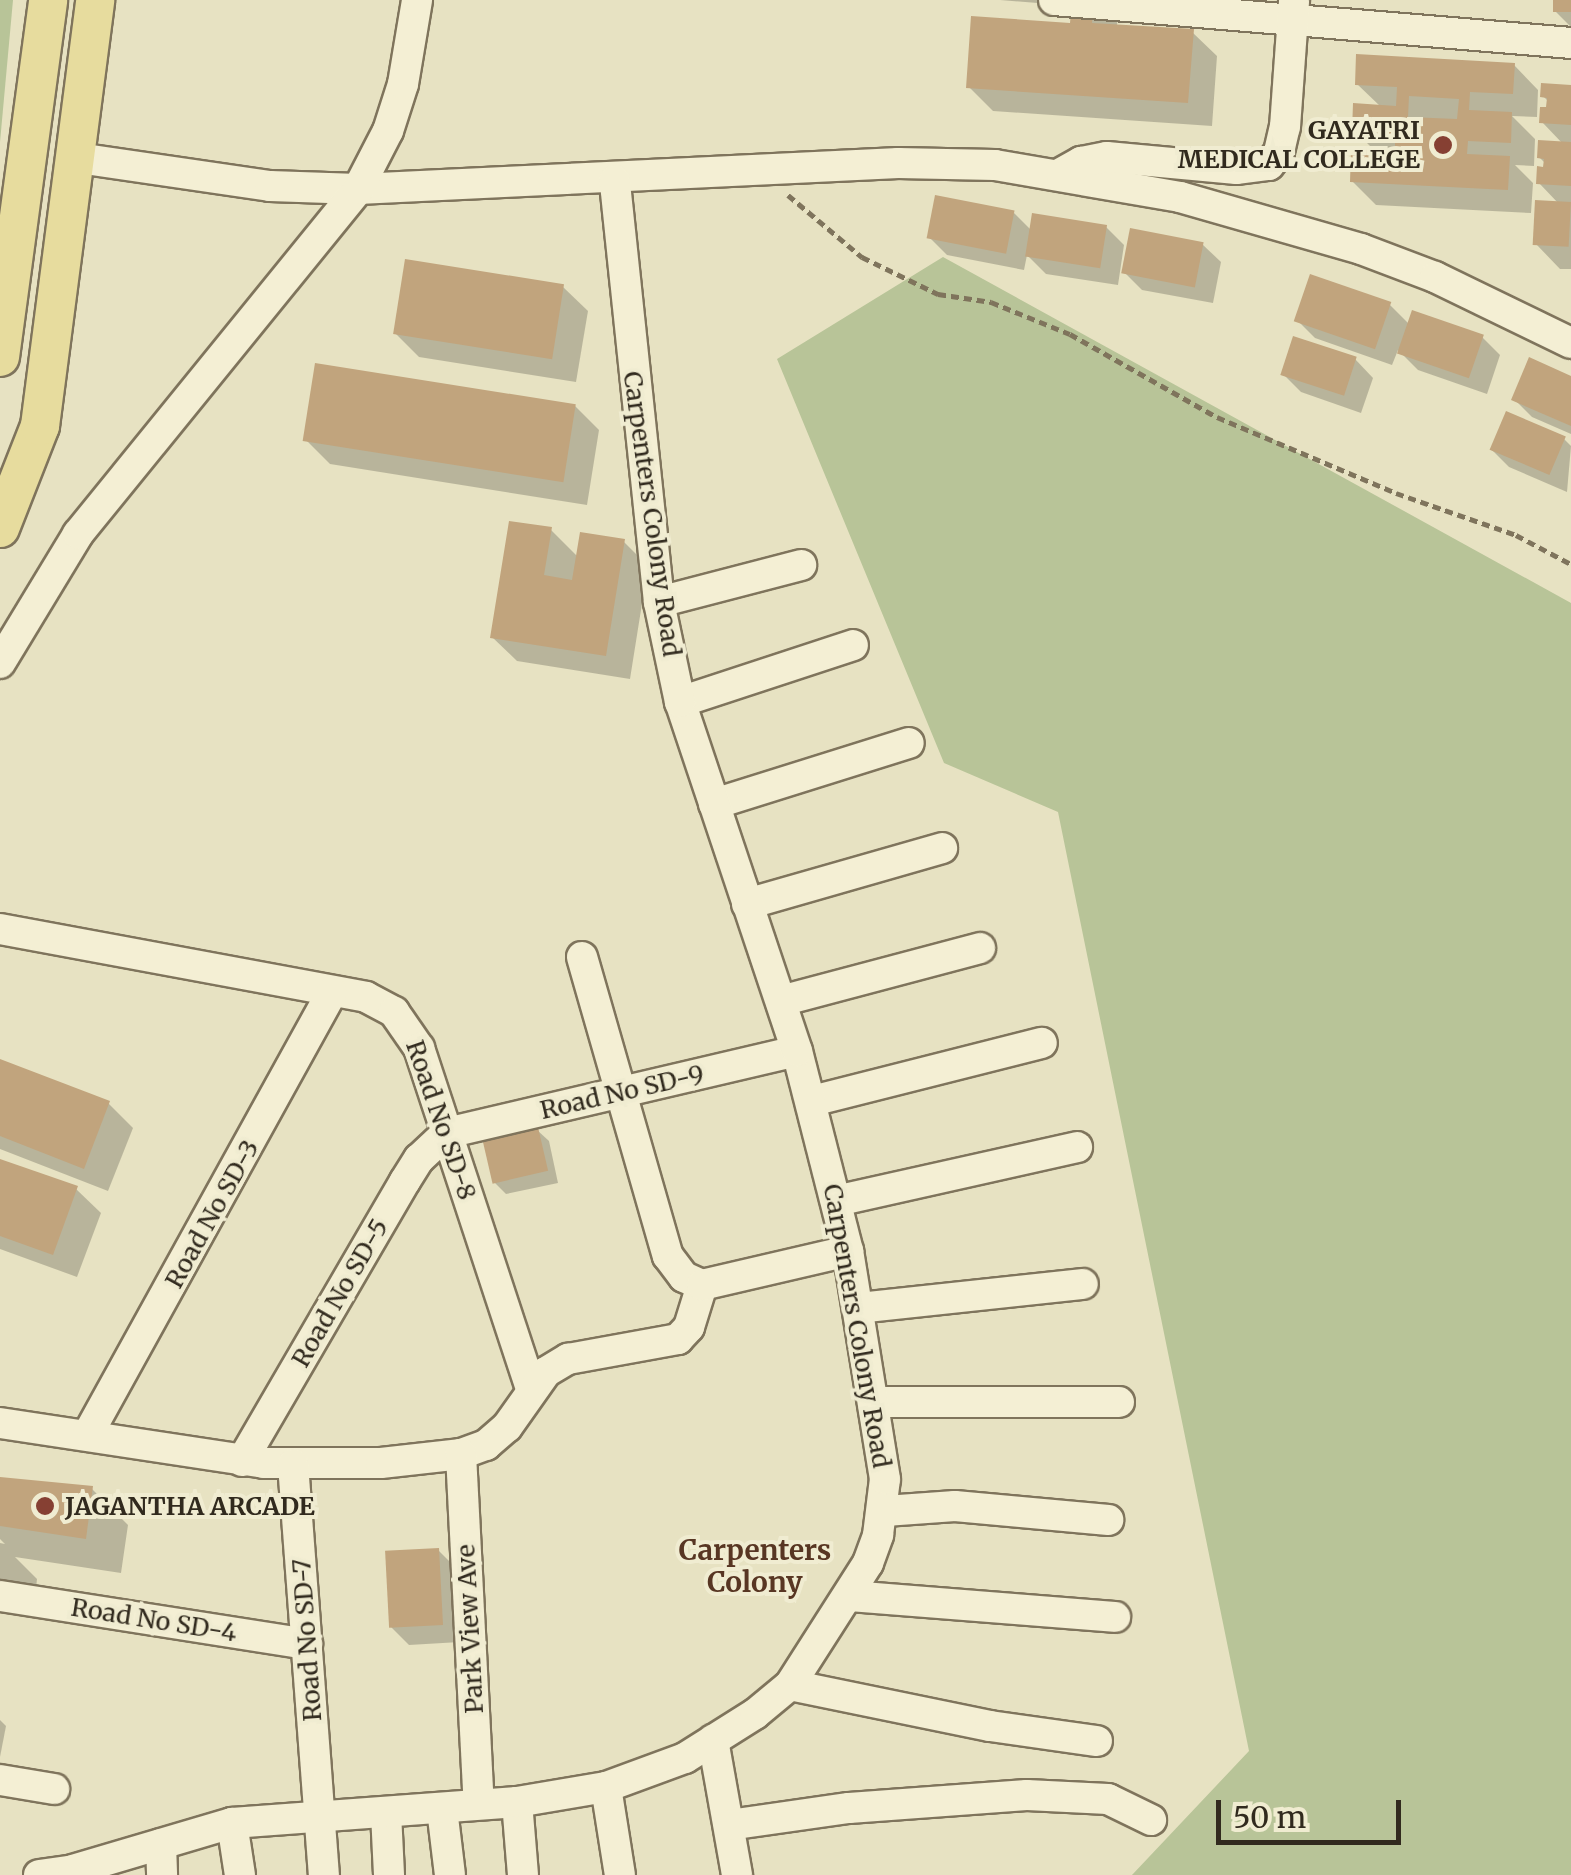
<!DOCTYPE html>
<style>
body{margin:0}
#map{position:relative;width:1571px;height:1875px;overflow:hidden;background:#e7e2c2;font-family:Merriweather,serif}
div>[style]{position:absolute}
.green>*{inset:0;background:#b8c498}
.shadow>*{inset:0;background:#0003}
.building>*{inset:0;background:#c1a47d;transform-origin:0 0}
.path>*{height:5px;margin-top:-2.5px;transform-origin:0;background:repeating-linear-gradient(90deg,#7f745c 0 8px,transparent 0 13px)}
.roads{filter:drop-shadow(2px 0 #7f745c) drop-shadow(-2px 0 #7f745c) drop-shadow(0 2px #7f745c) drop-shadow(0 -2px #7f745c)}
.minor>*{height:30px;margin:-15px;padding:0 15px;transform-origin:15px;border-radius:15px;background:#f4efd4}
.major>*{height:38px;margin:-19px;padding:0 19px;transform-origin:19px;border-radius:19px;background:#e7dc9e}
.dots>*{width:28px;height:28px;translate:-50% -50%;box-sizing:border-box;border:5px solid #f0ecd1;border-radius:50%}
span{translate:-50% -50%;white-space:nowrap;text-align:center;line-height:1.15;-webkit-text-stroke:8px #f0ecd1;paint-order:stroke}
.poi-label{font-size:25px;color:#312a1e;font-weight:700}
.right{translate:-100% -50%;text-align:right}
.left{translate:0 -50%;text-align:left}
.street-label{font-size:25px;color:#312a1e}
.neighbourhood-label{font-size:28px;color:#583623;font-weight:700}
.scale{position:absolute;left:1216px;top:1800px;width:185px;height:45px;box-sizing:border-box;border:5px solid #312a1e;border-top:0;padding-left:12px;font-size:30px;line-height:35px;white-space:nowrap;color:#312a1e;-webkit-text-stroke:8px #f0ecd1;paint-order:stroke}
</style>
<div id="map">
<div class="green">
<i style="clip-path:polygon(0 0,13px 0,0 142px)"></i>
<i style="clip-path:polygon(943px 257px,1571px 603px,1571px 1875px,1132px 1875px,1249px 1751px,1058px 812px,944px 763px,777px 359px)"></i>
</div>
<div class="shadow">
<i style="clip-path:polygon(1000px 0,1221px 0,1118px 8px,1117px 27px,1192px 32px,1217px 56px,1212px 126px,993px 111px,969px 87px,1073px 26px,1074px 6px)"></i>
<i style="clip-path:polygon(1555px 0,1571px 0,1571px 27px,1555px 11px)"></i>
<i style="clip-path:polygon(1514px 65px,1538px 90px,1537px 117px,1512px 116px,1535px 139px,1534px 166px,1515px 165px,1533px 183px,1531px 213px,1376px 205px,1352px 181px,1377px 153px,1355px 131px,1381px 107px,1357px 84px)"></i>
<i style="clip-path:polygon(1571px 87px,1571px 269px,1560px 269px,1536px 244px,1559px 204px,1539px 183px,1546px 164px,1540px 158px,1563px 144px,1542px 122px,1549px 102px,1543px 96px)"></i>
<i style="clip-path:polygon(1014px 213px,1032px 231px,1106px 227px,1124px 245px,1118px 285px,1046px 274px,1027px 255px,1024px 270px,947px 255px,929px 237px)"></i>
<i style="clip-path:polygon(1202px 244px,1221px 262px,1213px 303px,1142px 290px,1124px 272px)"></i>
<i style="clip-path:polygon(563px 287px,588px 311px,576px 382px,419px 357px,395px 333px)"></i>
<i style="clip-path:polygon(1389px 304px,1410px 325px,1482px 337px,1500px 355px,1487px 394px,1418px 370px,1398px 350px,1392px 365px,1315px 338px,1297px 320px)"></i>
<i style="clip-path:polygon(1355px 359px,1373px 378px,1361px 413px,1301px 392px,1283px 374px)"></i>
<i style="clip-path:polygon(1571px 378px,1571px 434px,1532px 417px,1514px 399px)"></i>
<i style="clip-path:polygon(575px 406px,599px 430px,587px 505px,330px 464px,306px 440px)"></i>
<i style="clip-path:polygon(1564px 439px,1571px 446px,1567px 492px,1509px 467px,1491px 449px)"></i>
<i style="clip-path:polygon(550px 529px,578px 557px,623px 541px,648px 566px,630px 679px,517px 661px,492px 637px)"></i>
<i style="clip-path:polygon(0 1061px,109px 1104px,133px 1128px,108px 1191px,0 1149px)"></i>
<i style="clip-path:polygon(537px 1130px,549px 1141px,558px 1183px,506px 1194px,494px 1182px)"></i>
<i style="clip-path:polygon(0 1161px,76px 1189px,101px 1213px,77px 1277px,0 1249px)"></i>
<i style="clip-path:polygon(0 1479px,92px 1489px,128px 1525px,121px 1573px,15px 1557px,37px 1579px,33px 1617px,0 1610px,0 1543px,5px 1544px,0 1539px)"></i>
<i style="clip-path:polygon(438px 1550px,456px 1568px,460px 1642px,409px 1645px,391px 1627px)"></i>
<i style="clip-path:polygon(0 1720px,6px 1726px,0 1757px)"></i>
</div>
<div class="building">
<i style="clip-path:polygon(1072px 0,1094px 0,1092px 23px,1194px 29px,1188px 103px,966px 88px,971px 16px,1070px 23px)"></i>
<i style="left:1553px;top:0;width:18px;height:12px"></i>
<i style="clip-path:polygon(evenodd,1356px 54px,1515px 63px,1513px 94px,1470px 92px,1469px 110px,1512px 112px,1511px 143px,1468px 141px,1467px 154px,1510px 156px,1508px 190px,1350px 182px,1351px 149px,1395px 151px,1395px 134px,1352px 132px,1353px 103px,1396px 106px,1397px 87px,1355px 85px,1356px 54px,1409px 96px,1459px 99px,1457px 119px,1408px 117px,1409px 96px)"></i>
<i style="clip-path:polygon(1541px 83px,1571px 85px,1571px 125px,1539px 123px,1540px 107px,1546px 107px,1547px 98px,1540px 97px)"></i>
<i style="clip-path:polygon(1538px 140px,1571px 142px,1571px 186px,1536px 184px,1537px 166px,1543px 167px,1544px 159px,1537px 158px)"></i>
<i style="left:935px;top:195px;width:81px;height:44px;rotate:11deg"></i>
<i style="left:1535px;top:200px;width:36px;height:45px;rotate:3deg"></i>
<i style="left:1032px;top:213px;width:76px;height:44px;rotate:9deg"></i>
<i style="left:1130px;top:228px;width:75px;height:46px;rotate:11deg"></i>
<i style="left:405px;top:259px;width:161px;height:76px;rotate:9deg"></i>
<i style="left:1310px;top:274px;width:86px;height:50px;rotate:19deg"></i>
<i style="left:1412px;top:310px;width:76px;height:46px;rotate:19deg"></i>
<i style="left:1293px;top:336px;width:67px;height:41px;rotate:18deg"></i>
<i style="clip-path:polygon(1529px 357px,1571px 376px,1571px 426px,1511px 400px)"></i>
<i style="left:315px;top:363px;width:264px;height:79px;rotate:9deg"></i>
<i style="left:1506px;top:411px;width:65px;height:42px;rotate:23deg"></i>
<i style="clip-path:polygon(509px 521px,552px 527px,544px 575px,572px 580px,580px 532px,625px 539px,606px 656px,490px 638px)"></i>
<i style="clip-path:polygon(0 1059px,110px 1101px,84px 1169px,0 1136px)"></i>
<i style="left:538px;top:1127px;width:45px;height:57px;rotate:77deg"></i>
<i style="clip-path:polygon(0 1159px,78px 1186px,53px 1255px,0 1236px)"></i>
<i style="clip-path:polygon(0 1477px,93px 1486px,86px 1539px,0 1526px)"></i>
<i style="left:439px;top:1548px;width:77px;height:54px;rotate:87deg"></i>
</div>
<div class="path">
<i style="left:788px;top:195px;width:97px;rotate:40deg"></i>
<i style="left:862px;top:257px;width:85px;rotate:26deg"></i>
<i style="left:938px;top:294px;width:54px;rotate:8.6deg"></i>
<i style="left:991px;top:302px;width:85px;rotate:22.1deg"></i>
<i style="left:1070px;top:334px;width:169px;rotate:29.5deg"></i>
<i style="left:1217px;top:417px;width:194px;rotate:23deg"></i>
<i style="left:1396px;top:493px;width:127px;rotate:19.3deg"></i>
<i style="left:1516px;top:535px;width:62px;rotate:27.8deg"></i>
</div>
<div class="roads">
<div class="minor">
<i style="left:1054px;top:0;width:519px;rotate:4.75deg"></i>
<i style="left:78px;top:158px;width:194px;rotate:8.3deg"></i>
<i style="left:270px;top:186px;width:88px;rotate:2deg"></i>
<i style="left:358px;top:189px;width:541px;rotate:-2.76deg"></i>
<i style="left:898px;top:163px;width:97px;rotate:1.2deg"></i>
<i style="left:995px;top:165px;width:188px;rotate:9.8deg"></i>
<i style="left:1180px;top:197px;width:188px;rotate:16deg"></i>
<i style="left:1361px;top:249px;width:79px;rotate:20.7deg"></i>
<i style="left:1435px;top:277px;width:151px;rotate:25.9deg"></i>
<i style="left:1061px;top:173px;width:23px;rotate:-29deg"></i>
<i style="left:1081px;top:162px;width:26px;rotate:-11deg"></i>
<i style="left:1107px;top:157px;width:130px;rotate:5.3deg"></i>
<i style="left:1236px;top:169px;width:33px;rotate:-7deg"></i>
<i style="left:1269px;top:165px;width:16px;rotate:-52deg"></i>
<i style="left:1279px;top:152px;width:26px;rotate:-77deg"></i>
<i style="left:1285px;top:127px;width:127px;rotate:-85.9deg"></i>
<i style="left:659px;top:602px;width:147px;rotate:-14.6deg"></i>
<i style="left:0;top:663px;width:151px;rotate:-58.8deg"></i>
<i style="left:78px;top:534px;width:444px;rotate:-50.9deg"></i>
<i style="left:358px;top:189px;width:65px;rotate:-62.7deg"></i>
<i style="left:388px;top:131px;width:49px;rotate:-72.3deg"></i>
<i style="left:403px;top:84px;width:85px;rotate:-80.5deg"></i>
<i style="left:680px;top:702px;width:182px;rotate:-18.2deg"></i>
<i style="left:714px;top:804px;width:204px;rotate:-17.4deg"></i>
<i style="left:747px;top:904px;width:203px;rotate:-16deg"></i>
<i style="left:0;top:929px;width:372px;rotate:10.5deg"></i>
<i style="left:366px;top:997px;width:32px;rotate:28deg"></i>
<i style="left:394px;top:1012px;width:44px;rotate:55.2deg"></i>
<i style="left:419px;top:1048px;width:359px;rotate:71.8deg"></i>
<i style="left:582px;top:957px;width:311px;rotate:74deg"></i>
<i style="left:668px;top:1256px;width:26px;rotate:53deg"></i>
<i style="left:684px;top:1277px;width:20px;rotate:24deg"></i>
<i style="left:781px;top:1001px;width:206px;rotate:-14.9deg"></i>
<i style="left:812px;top:1101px;width:237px;rotate:-14.2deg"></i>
<i style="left:836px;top:1201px;width:247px;rotate:-12.6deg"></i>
<i style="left:858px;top:1308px;width:226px;rotate:-6.1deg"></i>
<i style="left:875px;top:1402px;width:244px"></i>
<i style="left:0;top:1423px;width:266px;rotate:8.6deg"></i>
<i style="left:263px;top:1463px;width:118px"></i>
<i style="left:381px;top:1463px;width:81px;rotate:-6.4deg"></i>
<i style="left:461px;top:1454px;width:27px;rotate:-20deg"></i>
<i style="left:486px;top:1445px;width:28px;rotate:-41deg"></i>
<i style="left:507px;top:1427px;width:67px;rotate:-54.7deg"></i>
<i style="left:546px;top:1372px;width:26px;rotate:-31deg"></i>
<i style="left:568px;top:1359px;width:112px;rotate:-10.3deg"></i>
<i style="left:678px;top:1339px;width:16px;rotate:-47deg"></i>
<i style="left:689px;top:1327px;width:44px;rotate:-72.8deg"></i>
<i style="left:702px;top:1285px;width:150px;rotate:-13.1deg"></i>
<i style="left:88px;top:1434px;width:505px;rotate:-61.1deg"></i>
<i style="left:461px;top:1454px;width:350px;rotate:87.1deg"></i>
<i style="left:242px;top:1461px;width:324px;rotate:-59.8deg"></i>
<i style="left:405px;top:1181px;width:26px;rotate:-58deg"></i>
<i style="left:419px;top:1159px;width:38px;rotate:-43deg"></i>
<i style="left:447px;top:1133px;width:359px;rotate:-13.2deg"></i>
<i style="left:293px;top:1464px;width:412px;rotate:85.7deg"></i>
<i style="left:885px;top:1511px;width:70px;rotate:-4.1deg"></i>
<i style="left:955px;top:1506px;width:154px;rotate:5.2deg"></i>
<i style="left:0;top:1596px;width:311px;rotate:8.9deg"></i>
<i style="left:849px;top:1596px;width:267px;rotate:4.5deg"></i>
<i style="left:790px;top:1685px;width:204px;rotate:11.6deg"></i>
<i style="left:990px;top:1726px;width:108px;rotate:8deg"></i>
<i style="left:713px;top:1740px;width:137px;rotate:79.9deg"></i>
<i style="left:0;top:1780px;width:55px;rotate:9.5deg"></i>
<i style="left:606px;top:1787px;width:89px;rotate:81deg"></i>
<i style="left:517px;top:1802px;width:73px;rotate:85.3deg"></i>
<i style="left:442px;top:1809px;width:66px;rotate:83.1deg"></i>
<i style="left:386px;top:1813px;width:62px;rotate:87.2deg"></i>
<i style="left:232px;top:1823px;width:53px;rotate:81.3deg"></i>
<i style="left:729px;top:1825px;width:121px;rotate:-8.1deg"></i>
<i style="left:849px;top:1808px;width:178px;rotate:-4.2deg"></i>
<i style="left:1027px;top:1795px;width:81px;rotate:2.8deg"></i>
<i style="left:1108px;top:1799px;width:48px;rotate:26deg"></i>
<i style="left:161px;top:1844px;width:31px;rotate:88deg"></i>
<i style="left:39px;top:1875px;width:34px;rotate:-8deg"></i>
<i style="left:73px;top:1870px;width:166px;rotate:-16.5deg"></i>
<i style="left:232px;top:1823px;width:286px;rotate:-4.2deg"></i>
<i style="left:517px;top:1802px;width:90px;rotate:-9.6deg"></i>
<i style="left:606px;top:1787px;width:84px;rotate:-20.2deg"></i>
<i style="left:685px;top:1758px;width:83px;rotate:-32.2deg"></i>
<i style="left:755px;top:1714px;width:45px;rotate:-39.6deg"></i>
<i style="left:790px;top:1685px;width:145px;rotate:-57.4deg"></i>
<i style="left:868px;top:1563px;width:30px;rotate:-70deg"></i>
<i style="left:878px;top:1535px;width:56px;rotate:-82.9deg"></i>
<i style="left:885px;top:1479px;width:231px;rotate:-99.2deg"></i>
<i style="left:848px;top:1251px;width:206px;rotate:-104.3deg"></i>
<i style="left:797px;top:1051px;width:368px;rotate:-108.5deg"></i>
<i style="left:680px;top:702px;width:102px;rotate:-101.9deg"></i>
<i style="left:659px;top:602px;width:424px;rotate:-96deg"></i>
</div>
<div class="major">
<i style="left:0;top:357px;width:360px;rotate:-82.3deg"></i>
<i style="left:0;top:528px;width:110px;rotate:-68.6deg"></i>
<i style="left:40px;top:426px;width:430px;rotate:-82.6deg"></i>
</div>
</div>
<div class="dots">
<i style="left:1443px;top:145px;background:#864033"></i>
<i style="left:45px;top:1506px;background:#864033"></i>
</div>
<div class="poi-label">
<span class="right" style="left:1420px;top:145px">GAYATRI<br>MEDICAL COLLEGE</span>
<span class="left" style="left:65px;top:1506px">JAGANTHA ARCADE</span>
</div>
<div class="street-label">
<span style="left:652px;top:514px;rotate:82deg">Carpenters Colony Road</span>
<span style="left:622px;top:1092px;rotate:-13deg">Road No SD-9</span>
<span style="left:441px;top:1120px;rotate:71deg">Road No SD-8</span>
<span style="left:212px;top:1214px;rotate:-61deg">Road No SD-3</span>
<span style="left:340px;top:1293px;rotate:-60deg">Road No SD-5</span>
<span style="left:857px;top:1326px;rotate:80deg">Carpenters Colony Road</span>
<span style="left:154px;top:1620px;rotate:9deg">Road No SD-4</span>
<span style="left:470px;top:1629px;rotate:-93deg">Park View Ave</span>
<span style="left:307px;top:1640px;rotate:-94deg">Road No SD-7</span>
</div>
<div class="neighbourhood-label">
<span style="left:755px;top:1566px">Carpenters<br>Colony</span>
</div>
<div class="scale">50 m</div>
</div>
